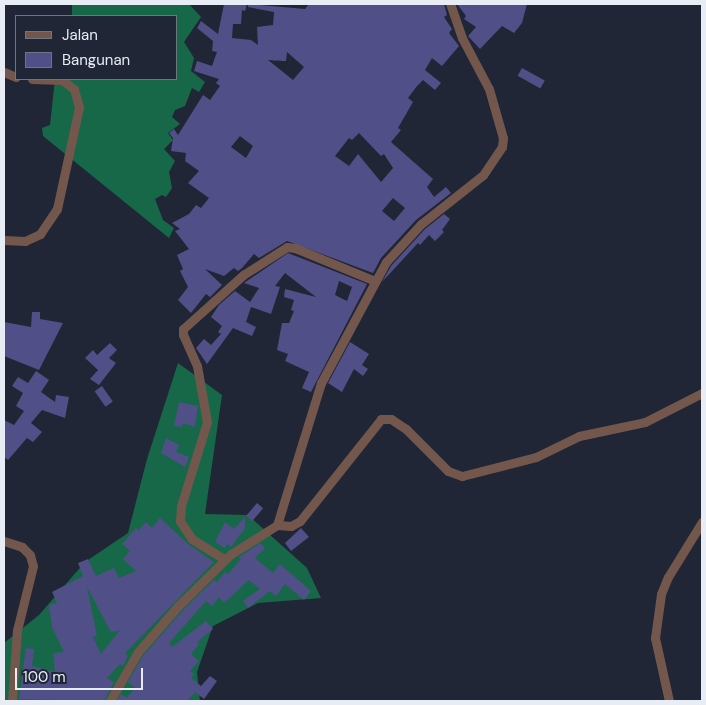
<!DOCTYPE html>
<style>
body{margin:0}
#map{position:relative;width:706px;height:705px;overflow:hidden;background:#202635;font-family:"DM Sans",sans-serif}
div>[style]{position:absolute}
.forest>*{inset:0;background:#176849}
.building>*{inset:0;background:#514f87;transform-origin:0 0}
.minor>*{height:9px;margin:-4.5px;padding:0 4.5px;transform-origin:4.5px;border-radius:4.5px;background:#73574d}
span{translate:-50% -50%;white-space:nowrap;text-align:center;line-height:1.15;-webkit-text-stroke:4.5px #202635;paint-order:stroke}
.frame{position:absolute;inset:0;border:5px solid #e7ecf5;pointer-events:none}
.legend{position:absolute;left:15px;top:15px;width:162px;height:65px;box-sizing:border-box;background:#202635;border:1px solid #707582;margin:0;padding:6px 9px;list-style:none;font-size:15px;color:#e7ecf5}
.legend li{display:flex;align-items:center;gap:10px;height:25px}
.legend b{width:25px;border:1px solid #707582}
.scale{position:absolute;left:15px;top:668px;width:128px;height:22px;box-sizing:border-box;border:2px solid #e7ecf5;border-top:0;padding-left:6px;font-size:15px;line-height:18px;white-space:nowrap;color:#e7ecf5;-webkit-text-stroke:4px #202635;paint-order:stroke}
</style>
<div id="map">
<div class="forest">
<i style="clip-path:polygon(72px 4px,189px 4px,201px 17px,184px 42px,194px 58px,191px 71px,205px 82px,199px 92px,192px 88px,185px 106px,175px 110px,172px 117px,180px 124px,168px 133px,173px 140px,164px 149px,175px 161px,169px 172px,172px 188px,166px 197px,162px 195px,155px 199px,163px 220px,174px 228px,169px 238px,43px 136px,42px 128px,50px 125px,55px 79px,176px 79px,176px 16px,72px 16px)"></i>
<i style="clip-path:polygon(178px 363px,222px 395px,205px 514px,248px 515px,307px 568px,321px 598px,258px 603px,213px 626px,197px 672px,200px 701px,4px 701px,4px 643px,39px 615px,85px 562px,128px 533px,147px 459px)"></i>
</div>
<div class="building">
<i style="clip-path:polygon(evenodd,224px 4px,247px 4px,245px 11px,242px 10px,241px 24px,233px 24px,232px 38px,251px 40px,258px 45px,257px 27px,273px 25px,274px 12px,248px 7px,248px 4px,305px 9px,309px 4px,444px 4px,447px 15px,444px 17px,452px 29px,449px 33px,459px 46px,442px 66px,432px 58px,425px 70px,441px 83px,435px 90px,423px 80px,417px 86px,408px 98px,413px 102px,398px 128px,401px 130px,391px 142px,433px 179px,427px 187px,434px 197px,446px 187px,451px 193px,416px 220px,381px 258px,373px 273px,287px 241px,259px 258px,254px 254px,242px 268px,238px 271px,234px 268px,224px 276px,205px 269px,222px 285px,210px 297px,206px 294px,191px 313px,178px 300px,188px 287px,180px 271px,183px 269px,177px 255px,189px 249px,175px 231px,180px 229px,172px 223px,189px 214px,196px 205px,201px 208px,209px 198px,188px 183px,199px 171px,185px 161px,186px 153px,171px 151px,173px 138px,169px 133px,174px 129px,178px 135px,203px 95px,210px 100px,220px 86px,216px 83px,219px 79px,194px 71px,197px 61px,212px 66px,217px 52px,212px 51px,213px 41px,197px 28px,201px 21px,218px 34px,224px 4px,287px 52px,304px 67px,293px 80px,268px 60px,286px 61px,287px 52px,224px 4px,359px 133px,381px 156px,384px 154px,393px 168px,381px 182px,358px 154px,349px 166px,335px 156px,349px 138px,352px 140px,359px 133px,224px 4px,240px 136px,253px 146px,246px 158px,231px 147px,240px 136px,224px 4px,393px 198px,405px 208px,394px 221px,382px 211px,393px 198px)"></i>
<i style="clip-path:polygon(457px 4px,527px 4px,522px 23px,514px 33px,502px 26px,480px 49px,468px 36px,476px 27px,464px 19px,466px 16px)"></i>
<i style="left:522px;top:68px;width:26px;height:9px;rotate:29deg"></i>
<i style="clip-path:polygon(444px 214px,450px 219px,442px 230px,444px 232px,435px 241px,429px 235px,420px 245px,418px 243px,382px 282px,391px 266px,425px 229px)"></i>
<i style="clip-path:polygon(evenodd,288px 253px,367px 284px,311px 392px,302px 388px,309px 372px,285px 361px,288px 354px,277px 350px,282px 323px,289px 323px,294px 311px,291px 310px,294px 300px,284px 297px,285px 289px,316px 297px,285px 273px,275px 286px,280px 287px,271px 314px,251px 307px,246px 322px,256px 327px,252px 336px,233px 328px,207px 364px,196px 348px,204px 339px,211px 345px,221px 334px,218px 332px,222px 326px,211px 317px,219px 305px,235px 291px,250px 302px,259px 288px,244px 283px,288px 253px,339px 281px,352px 287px,347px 301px,335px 295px,339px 281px)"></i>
<i style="clip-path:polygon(32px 312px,40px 312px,40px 319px,63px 323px,39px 370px,4px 356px,4px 322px,31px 327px)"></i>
<i style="clip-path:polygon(350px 342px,369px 354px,362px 365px,368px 369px,363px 376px,354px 369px,342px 392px,328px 383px)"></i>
<i style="clip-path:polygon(110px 343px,117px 350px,109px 358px,116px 363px,99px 385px,90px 379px,98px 370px,85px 358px,93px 350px,97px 355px)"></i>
<i style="clip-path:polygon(36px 371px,49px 380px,41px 392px,55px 402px,56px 395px,69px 397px,65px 418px,42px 410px,31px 423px,42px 432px,33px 442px,27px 438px,8px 460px,4px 457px,4px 420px,14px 425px,24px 411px,16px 406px,23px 393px,12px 386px,18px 377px,28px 383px)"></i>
<i style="left:102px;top:386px;width:19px;height:9px;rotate:55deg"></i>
<i style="clip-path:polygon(179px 402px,198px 406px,195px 427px,183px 423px,182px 427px,174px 426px)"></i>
<i style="clip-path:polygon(166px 438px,179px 445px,176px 452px,189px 457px,185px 467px,161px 453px)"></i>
<i style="left:257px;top:503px;width:8px;height:17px;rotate:40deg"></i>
<i style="clip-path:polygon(245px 517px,245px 528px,231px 547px,227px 544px,225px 548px,215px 542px,225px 522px,234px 529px)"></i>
<i style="clip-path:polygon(evenodd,160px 518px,188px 544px,214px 562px,125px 653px,128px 656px,123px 666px,120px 664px,107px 678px,114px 682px,104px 701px,19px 699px,26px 648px,34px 649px,32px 666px,55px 672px,53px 653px,64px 652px,52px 627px,49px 605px,57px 603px,52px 592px,83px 576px,78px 563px,88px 559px,96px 576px,114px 568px,119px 578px,136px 571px,123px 559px,130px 551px,122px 544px,136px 528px,139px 530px,146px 522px,152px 528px,160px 518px,87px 587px,111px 632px,120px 630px,101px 654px,93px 637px,97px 636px,87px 587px)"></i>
<i style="clip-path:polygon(301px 528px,309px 537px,291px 551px,285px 543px)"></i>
<i style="clip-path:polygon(260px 543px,265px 548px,255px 558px,273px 573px,280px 564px,288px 571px,311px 591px,304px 600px,285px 584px,276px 596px,270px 591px,248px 608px,243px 601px,260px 589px,249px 580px,224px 603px,219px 597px,212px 606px,206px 601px,169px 643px,172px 647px,206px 621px,213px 629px,197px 642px,199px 644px,191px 654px,199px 661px,190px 671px,194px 674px,191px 678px,201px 686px,210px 676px,217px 681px,204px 699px,195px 692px,187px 701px,117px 701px,121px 694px,127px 698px,135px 688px,128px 682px,143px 656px,183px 610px,214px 580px,217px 582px,225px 572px,228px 574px,241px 559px,239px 557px)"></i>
</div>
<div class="minor">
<i style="left:4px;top:72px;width:13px;rotate:23deg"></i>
<i style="left:4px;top:240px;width:21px;rotate:3deg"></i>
<i style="left:25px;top:241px;width:17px;rotate:-25deg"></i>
<i style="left:40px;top:234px;width:30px;rotate:-56deg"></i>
<i style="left:57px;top:209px;width:104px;rotate:-77.8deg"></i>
<i style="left:79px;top:107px;width:19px;rotate:-106deg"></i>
<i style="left:74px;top:89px;width:15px;rotate:-143deg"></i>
<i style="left:62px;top:80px;width:30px;rotate:-178deg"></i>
<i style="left:277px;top:525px;width:149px;rotate:-72.8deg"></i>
<i style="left:321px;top:383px;width:137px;rotate:-61.8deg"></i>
<i style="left:386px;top:262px;width:52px;rotate:-47.4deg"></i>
<i style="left:421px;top:224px;width:79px;rotate:-38.3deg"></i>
<i style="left:483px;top:175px;width:34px;rotate:-56deg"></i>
<i style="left:502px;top:147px;width:9px;rotate:-84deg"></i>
<i style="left:503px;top:138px;width:51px;rotate:-105.9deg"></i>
<i style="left:489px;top:89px;width:58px;rotate:-117.9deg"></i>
<i style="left:462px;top:38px;width:36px;rotate:-109deg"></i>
<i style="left:4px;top:541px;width:19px;rotate:18deg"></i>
<i style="left:22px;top:547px;width:11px;rotate:45deg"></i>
<i style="left:30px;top:555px;width:11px;rotate:75deg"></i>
<i style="left:33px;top:566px;width:66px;rotate:104deg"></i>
<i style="left:17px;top:630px;width:71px;rotate:94deg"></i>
<i style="left:224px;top:559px;width:38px;rotate:-148deg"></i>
<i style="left:192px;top:539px;width:22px;rotate:-124deg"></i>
<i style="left:180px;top:521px;width:15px;rotate:-86deg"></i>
<i style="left:181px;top:506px;width:88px;rotate:-72.8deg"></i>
<i style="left:207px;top:422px;width:57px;rotate:-100.1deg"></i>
<i style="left:197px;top:366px;width:34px;rotate:-114deg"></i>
<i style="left:183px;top:335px;width:6px;rotate:-90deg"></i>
<i style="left:183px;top:329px;width:81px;rotate:-42deg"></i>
<i style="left:243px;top:275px;width:52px;rotate:-32.5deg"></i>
<i style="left:287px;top:247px;width:8px;rotate:7deg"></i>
<i style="left:295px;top:248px;width:87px;rotate:22.4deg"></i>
<i style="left:110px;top:701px;width:56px;rotate:-60.3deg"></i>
<i style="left:138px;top:652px;width:61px;rotate:-49deg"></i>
<i style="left:178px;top:606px;width:74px;rotate:-44.5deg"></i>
<i style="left:231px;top:554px;width:54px;rotate:-32.2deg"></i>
<i style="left:277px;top:525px;width:14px;rotate:4deg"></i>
<i style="left:291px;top:526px;width:10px;rotate:-29deg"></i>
<i style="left:300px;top:521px;width:130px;rotate:-51.5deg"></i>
<i style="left:381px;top:419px;width:10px"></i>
<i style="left:391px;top:419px;width:18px;rotate:34deg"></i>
<i style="left:406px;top:429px;width:59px;rotate:45deg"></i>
<i style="left:448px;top:471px;width:15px;rotate:20deg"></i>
<i style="left:462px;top:476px;width:76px;rotate:-14.4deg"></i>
<i style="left:536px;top:457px;width:48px;rotate:-26deg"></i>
<i style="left:579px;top:436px;width:67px;rotate:-12deg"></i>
<i style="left:645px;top:422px;width:64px;rotate:-27deg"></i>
<i style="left:669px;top:701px;width:65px;rotate:-102.5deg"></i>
<i style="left:655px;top:638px;width:44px;rotate:-82.2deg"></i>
<i style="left:661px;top:594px;width:18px;rotate:-68deg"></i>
<i style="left:668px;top:577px;width:65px;rotate:-58.3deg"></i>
</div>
<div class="frame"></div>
<ul class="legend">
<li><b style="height:6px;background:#73574d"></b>Jalan</li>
<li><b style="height:14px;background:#514f87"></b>Bangunan</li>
</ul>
<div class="scale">100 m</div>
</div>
